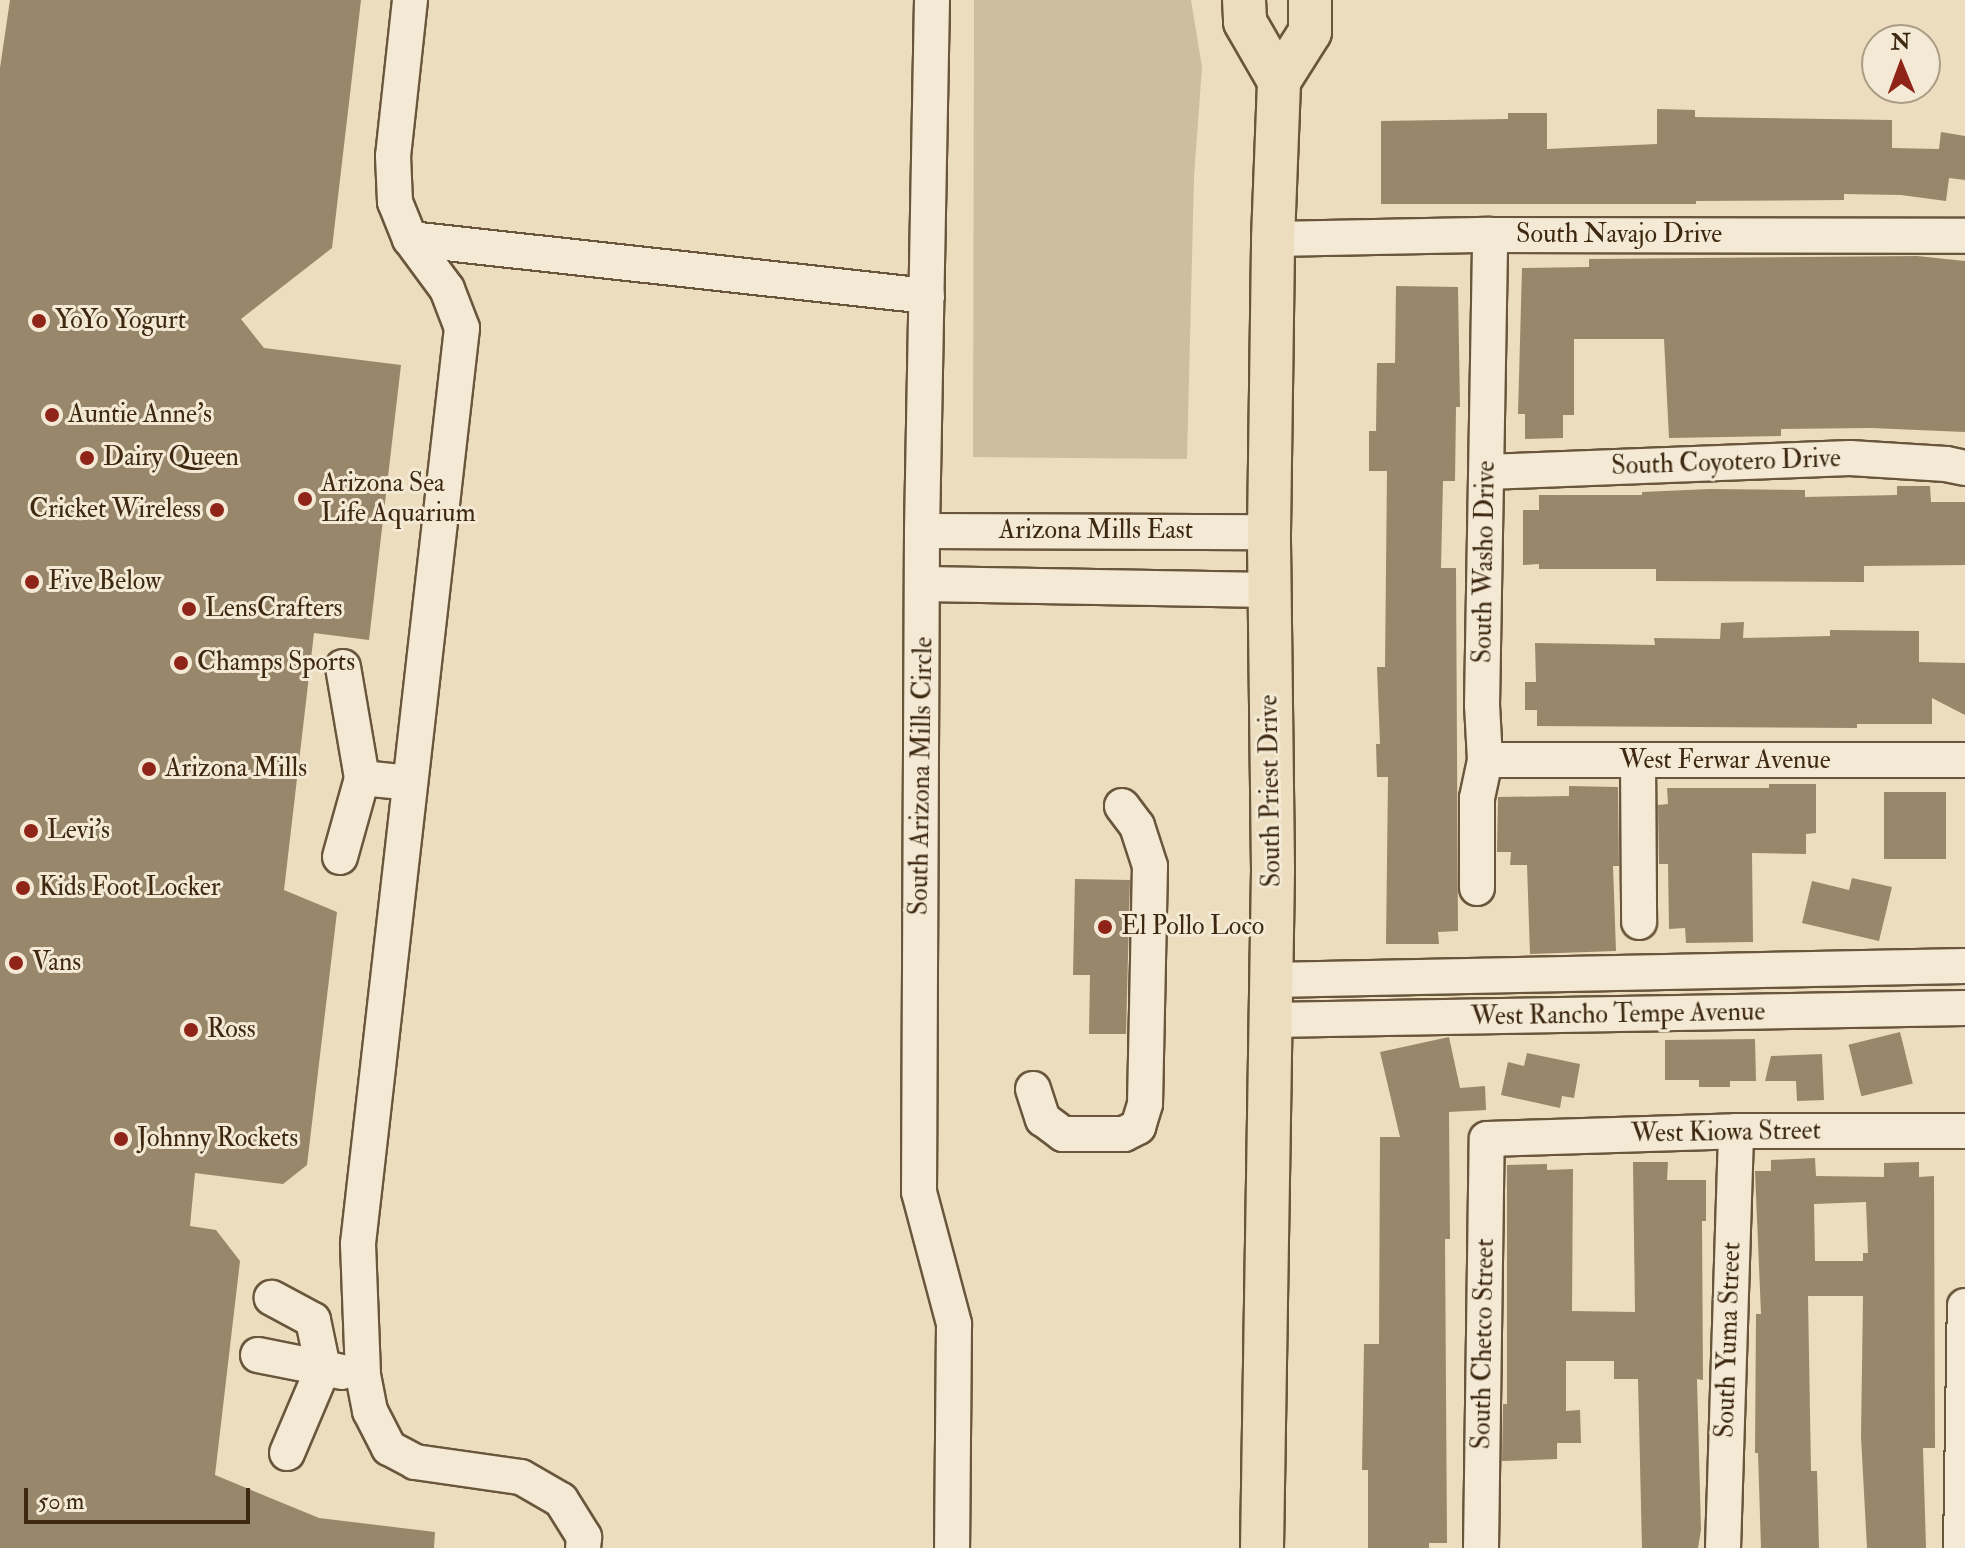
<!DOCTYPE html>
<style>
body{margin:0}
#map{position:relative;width:1965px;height:1548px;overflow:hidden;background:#ecddbe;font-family:"IM FELL Double Pica",serif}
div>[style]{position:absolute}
.green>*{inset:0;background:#cebea0}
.building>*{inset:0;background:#98876a;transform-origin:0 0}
.roads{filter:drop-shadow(2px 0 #6a563c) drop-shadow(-2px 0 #6a563c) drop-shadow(0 2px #6a563c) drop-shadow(0 -2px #6a563c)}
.minor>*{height:34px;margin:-17px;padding:0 17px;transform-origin:17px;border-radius:17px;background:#f3e9d5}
.major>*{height:42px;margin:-21px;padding:0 21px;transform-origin:21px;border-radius:21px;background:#ecddbe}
.dots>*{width:22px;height:22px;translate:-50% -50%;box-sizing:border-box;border:4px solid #f3e9d5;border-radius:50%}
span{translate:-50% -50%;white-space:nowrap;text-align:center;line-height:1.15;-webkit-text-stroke:6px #f3e9d5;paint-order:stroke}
.street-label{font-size:26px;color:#3e2910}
.poi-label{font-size:26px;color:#3e2910}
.left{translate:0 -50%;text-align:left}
.right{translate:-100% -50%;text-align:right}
.north{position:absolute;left:1861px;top:24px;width:80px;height:80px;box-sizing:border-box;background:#f3e9d5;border:2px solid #ab9c86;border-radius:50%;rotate:359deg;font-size:22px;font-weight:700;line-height:32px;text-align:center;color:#3e2910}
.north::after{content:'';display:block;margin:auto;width:28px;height:36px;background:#8f2418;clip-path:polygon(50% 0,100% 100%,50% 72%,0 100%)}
.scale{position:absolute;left:24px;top:1488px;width:226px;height:36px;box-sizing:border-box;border:4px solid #3e2910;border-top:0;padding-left:10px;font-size:24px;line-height:28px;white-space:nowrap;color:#3e2910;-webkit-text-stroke:6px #f3e9d5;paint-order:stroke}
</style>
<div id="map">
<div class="green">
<i style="clip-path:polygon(974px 0,1191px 0,1202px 67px,1194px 177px,1187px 459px,973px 457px)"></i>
</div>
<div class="building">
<i style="clip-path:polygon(10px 0,361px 0,332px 248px,241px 319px,264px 348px,401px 365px,369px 640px,314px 633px,284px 890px,337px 912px,307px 1165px,283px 1184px,195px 1173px,190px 1226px,216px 1230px,240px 1261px,215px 1475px,319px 1518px,435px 1532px,434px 1548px,0 1548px,0 68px)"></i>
<i style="clip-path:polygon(1657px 109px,1695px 110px,1695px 117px,1892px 120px,1892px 148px,1939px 149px,1941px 132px,1965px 136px,1965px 180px,1949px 178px,1946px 201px,1901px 195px,1844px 194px,1844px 200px,1696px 201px,1696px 204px,1381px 204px,1381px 121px,1508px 119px,1508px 113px,1547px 113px,1547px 149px,1657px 144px)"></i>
<i style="clip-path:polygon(1917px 256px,1965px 261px,1965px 432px,1871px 428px,1781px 429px,1781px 436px,1669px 438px,1664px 339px,1574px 339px,1574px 415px,1563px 415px,1563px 438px,1525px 439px,1525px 414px,1518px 414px,1522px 268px,1589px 267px,1589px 259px)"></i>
<i style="clip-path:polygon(1396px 286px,1458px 287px,1460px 407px,1456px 407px,1455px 481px,1443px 481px,1441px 568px,1456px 568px,1458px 931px,1438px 932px,1439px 944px,1386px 944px,1388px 777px,1377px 777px,1376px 744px,1380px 744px,1377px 667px,1385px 667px,1387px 471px,1369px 471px,1369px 431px,1376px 431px,1377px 363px,1395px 363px)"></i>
<i style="clip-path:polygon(1897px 486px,1930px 486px,1931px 502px,1965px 502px,1965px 565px,1864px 566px,1864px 582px,1656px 581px,1656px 569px,1539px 569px,1539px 564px,1523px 565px,1523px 510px,1539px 510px,1539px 495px,1642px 495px,1642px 492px,1710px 489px,1805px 490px,1805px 497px,1897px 495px)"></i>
<i style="clip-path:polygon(1744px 622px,1743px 638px,1830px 636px,1830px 630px,1919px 631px,1919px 662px,1965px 663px,1965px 715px,1932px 698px,1932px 724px,1857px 724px,1857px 728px,1537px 726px,1537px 710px,1525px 710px,1525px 682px,1536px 682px,1535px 643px,1655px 645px,1654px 638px,1720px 639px,1721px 623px)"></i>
<i style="clip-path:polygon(1769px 784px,1816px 784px,1816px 833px,1806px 834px,1806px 854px,1752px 853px,1753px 942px,1686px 943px,1685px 928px,1669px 929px,1668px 864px,1659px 864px,1658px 805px,1668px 804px,1667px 788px,1769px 788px)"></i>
<i style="clip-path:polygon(1569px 786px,1618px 787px,1619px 866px,1613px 866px,1616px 951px,1530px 954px,1527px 865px,1510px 865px,1511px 852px,1497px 852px,1498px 797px,1569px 796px)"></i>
<i style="left:1884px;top:792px;width:62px;height:67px"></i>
<i style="clip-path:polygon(1852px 878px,1892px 887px,1879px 941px,1802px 923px,1812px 881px,1849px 890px)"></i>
<i style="clip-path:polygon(1075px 879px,1130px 880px,1126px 1034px,1089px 1034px,1090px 975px,1073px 975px)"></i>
<i style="left:1900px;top:1032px;width:53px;height:53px;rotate:76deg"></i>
<i style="clip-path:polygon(1449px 1037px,1460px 1088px,1485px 1086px,1486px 1110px,1449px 1112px,1450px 1239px,1445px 1239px,1447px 1543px,1429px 1543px,1429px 1548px,1368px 1548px,1368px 1470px,1362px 1470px,1364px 1344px,1379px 1344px,1380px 1137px,1400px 1137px,1380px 1052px)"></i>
<i style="clip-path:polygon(1755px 1039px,1756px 1081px,1730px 1081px,1730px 1087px,1699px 1087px,1699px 1080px,1665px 1080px,1665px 1040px)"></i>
<i style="clip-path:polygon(1527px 1053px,1580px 1064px,1574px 1098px,1562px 1096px,1560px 1108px,1501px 1095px,1508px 1062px,1524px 1066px)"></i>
<i style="clip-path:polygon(1822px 1054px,1824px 1100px,1797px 1101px,1796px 1081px,1765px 1081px,1771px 1056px)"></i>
<i style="clip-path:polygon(evenodd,1815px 1158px,1816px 1176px,1884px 1177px,1884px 1163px,1919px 1162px,1919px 1177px,1934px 1176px,1935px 1448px,1923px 1448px,1926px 1548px,1867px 1548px,1861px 1437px,1863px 1296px,1808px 1296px,1811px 1471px,1817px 1471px,1819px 1548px,1761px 1548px,1758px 1453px,1755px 1453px,1756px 1314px,1761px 1314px,1755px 1171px,1771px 1171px,1771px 1160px,1815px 1158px,1866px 1202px,1868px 1253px,1863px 1253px,1863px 1261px,1815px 1261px,1814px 1204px,1866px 1202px)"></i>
<i style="clip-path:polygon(1633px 1162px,1668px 1162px,1667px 1180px,1706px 1180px,1706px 1221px,1702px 1221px,1703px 1380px,1697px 1379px,1701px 1530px,1698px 1548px,1642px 1548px,1638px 1379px,1614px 1379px,1614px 1361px,1566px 1361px,1566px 1411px,1580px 1410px,1581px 1443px,1557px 1443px,1557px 1459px,1502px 1461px,1503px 1404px,1507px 1404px,1507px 1165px,1547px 1164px,1547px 1170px,1573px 1169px,1572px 1311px,1635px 1312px)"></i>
</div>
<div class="roads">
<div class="minor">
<i style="left:410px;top:0;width:157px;rotate:96.2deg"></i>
<i style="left:393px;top:156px;width:46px;rotate:87.5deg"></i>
<i style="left:395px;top:202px;width:40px;rotate:68deg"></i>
<i style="left:410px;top:239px;width:62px;rotate:53.5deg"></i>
<i style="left:447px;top:289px;width:42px;rotate:69deg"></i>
<i style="left:462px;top:328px;width:922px;rotate:96.48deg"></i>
<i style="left:358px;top:1244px;width:131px;rotate:87.8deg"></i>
<i style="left:363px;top:1375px;width:37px;rotate:79deg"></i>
<i style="left:370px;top:1411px;width:42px;rotate:62.8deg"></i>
<i style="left:389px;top:1448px;width:30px;rotate:28deg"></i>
<i style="left:415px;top:1462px;width:107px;rotate:8.1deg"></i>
<i style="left:521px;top:1477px;width:46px;rotate:29.9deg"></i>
<i style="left:561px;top:1500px;width:44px;rotate:58.1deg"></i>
<i style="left:584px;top:1537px;width:11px;rotate:95deg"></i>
<i style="left:932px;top:0;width:531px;rotate:91.08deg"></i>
<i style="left:922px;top:531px;width:661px;rotate:90.26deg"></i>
<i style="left:919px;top:1192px;width:137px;rotate:75.1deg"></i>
<i style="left:954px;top:1324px;width:224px;rotate:90.5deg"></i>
<i style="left:410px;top:239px;width:520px;rotate:6.29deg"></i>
<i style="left:1273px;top:239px;width:217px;rotate:-1.1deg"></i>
<i style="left:1490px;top:235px;width:475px;rotate:0.1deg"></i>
<i style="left:1487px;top:472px;width:363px;rotate:-2.2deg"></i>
<i style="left:1850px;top:458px;width:96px;rotate:3.6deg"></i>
<i style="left:1946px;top:464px;width:19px;rotate:12deg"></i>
<i style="left:922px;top:531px;width:347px;rotate:0.2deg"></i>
<i style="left:924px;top:584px;width:345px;rotate:1deg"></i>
<i style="left:343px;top:667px;width:113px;rotate:80.3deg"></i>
<i style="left:362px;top:778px;width:48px;rotate:5.9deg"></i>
<i style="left:1485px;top:760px;width:480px"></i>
<i style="left:1638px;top:761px;width:161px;rotate:89.6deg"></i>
<i style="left:340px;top:857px;width:82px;rotate:-74.4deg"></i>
<i style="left:1477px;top:888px;width:90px;rotate:-90deg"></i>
<i style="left:1477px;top:798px;width:39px;rotate:-78deg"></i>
<i style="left:1485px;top:760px;width:55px;rotate:-93.1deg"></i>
<i style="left:1482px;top:705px;width:470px;rotate:-89deg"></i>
<i style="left:1271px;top:980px;width:694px;rotate:-1.16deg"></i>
<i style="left:1270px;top:1020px;width:695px;rotate:-0.99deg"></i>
<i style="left:1033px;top:1089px;width:32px;rotate:72deg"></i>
<i style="left:1043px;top:1119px;width:25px;rotate:37deg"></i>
<i style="left:1063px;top:1134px;width:61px"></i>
<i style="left:1124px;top:1134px;width:16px;rotate:-27deg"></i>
<i style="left:1138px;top:1127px;width:24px;rotate:-73deg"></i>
<i style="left:1145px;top:1104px;width:238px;rotate:-88.8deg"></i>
<i style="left:1150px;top:866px;width:42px;rotate:-108deg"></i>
<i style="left:1137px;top:826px;width:25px;rotate:-127deg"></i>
<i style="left:258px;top:1355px;width:66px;rotate:11.3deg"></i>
<i style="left:323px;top:1368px;width:49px;rotate:-101.8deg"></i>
<i style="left:313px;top:1320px;width:47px;rotate:-151.8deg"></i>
<i style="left:287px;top:1453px;width:92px;rotate:-67deg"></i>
<i style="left:323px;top:1368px;width:19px;rotate:12deg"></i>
<i style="left:1481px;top:1548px;width:409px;rotate:-89.2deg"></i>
<i style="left:1487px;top:1139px;width:249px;rotate:-1.8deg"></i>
<i style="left:1736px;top:1131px;width:229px"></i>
<i style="left:1723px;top:1548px;width:417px;rotate:-88.2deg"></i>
<i style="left:1961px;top:1548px;width:242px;rotate:-89.1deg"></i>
</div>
<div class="major">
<i style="left:1244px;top:0;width:22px;rotate:87deg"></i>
<i style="left:1245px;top:22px;width:68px;rotate:60deg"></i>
<i style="left:1262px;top:1548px;width:679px;rotate:-89.07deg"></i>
<i style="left:1273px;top:869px;width:337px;rotate:-90.7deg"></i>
<i style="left:1269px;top:532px;width:293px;rotate:-89.2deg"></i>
<i style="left:1273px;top:239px;width:158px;rotate:-87.8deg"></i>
<i style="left:1279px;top:81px;width:58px;rotate:-57.7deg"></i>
<i style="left:1310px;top:32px;width:32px;rotate:-90deg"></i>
</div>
</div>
<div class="dots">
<i style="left:39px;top:321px;background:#8f2418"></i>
<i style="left:52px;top:415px;background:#8f2418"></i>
<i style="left:87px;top:458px;background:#8f2418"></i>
<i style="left:305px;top:499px;background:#8f2418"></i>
<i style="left:217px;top:510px;background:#8f2418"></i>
<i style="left:32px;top:582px;background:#8f2418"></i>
<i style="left:189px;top:609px;background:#8f2418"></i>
<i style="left:181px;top:663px;background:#8f2418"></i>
<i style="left:149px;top:769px;background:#8f2418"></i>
<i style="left:31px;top:831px;background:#8f2418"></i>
<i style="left:23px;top:888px;background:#8f2418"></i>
<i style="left:1105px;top:927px;background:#8f2418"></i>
<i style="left:16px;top:963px;background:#8f2418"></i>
<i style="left:191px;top:1030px;background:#8f2418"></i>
<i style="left:121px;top:1139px;background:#8f2418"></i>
</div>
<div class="street-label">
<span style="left:1619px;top:235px">South Navajo Drive</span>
<span style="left:1726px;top:463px;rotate:-2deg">South Coyotero Drive</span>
<span style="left:1096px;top:531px">Arizona Mills East</span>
<span style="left:1485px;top:562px;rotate:-89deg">South Washo Drive</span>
<span style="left:1725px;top:761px">West Ferwar Avenue</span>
<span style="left:922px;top:776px;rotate:-89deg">South Arizona Mills Circle</span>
<span style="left:1271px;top:791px;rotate:-91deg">South Priest Drive</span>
<span style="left:1618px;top:1015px;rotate:-1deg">West Rancho Tempe Avenue</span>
<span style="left:1726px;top:1133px;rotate:-1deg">West Kiowa Street</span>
<span style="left:1729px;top:1340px;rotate:-88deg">South Yuma Street</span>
<span style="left:1484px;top:1344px;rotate:-89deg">South Chetco Street</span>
</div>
<div class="poi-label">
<span class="left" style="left:55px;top:321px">YoYo Yogurt</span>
<span class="left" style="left:68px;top:415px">Auntie Anne's</span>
<span class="left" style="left:103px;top:458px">Dairy Queen</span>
<span class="left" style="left:321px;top:499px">Arizona Sea<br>Life Aquarium</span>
<span class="right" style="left:201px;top:510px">Cricket Wireless</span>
<span class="left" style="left:48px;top:582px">Five Below</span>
<span class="left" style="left:205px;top:609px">LensCrafters</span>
<span class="left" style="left:197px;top:663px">Champs Sports</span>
<span class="left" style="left:165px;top:769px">Arizona Mills</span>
<span class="left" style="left:47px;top:831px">Levi's</span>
<span class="left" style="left:39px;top:888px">Kids Foot Locker</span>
<span class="left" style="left:1121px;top:927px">El Pollo Loco</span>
<span class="left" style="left:32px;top:963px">Vans</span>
<span class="left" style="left:207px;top:1030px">Ross</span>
<span class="left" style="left:137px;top:1139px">Johnny Rockets</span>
</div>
<div class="north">N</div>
<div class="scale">50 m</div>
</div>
